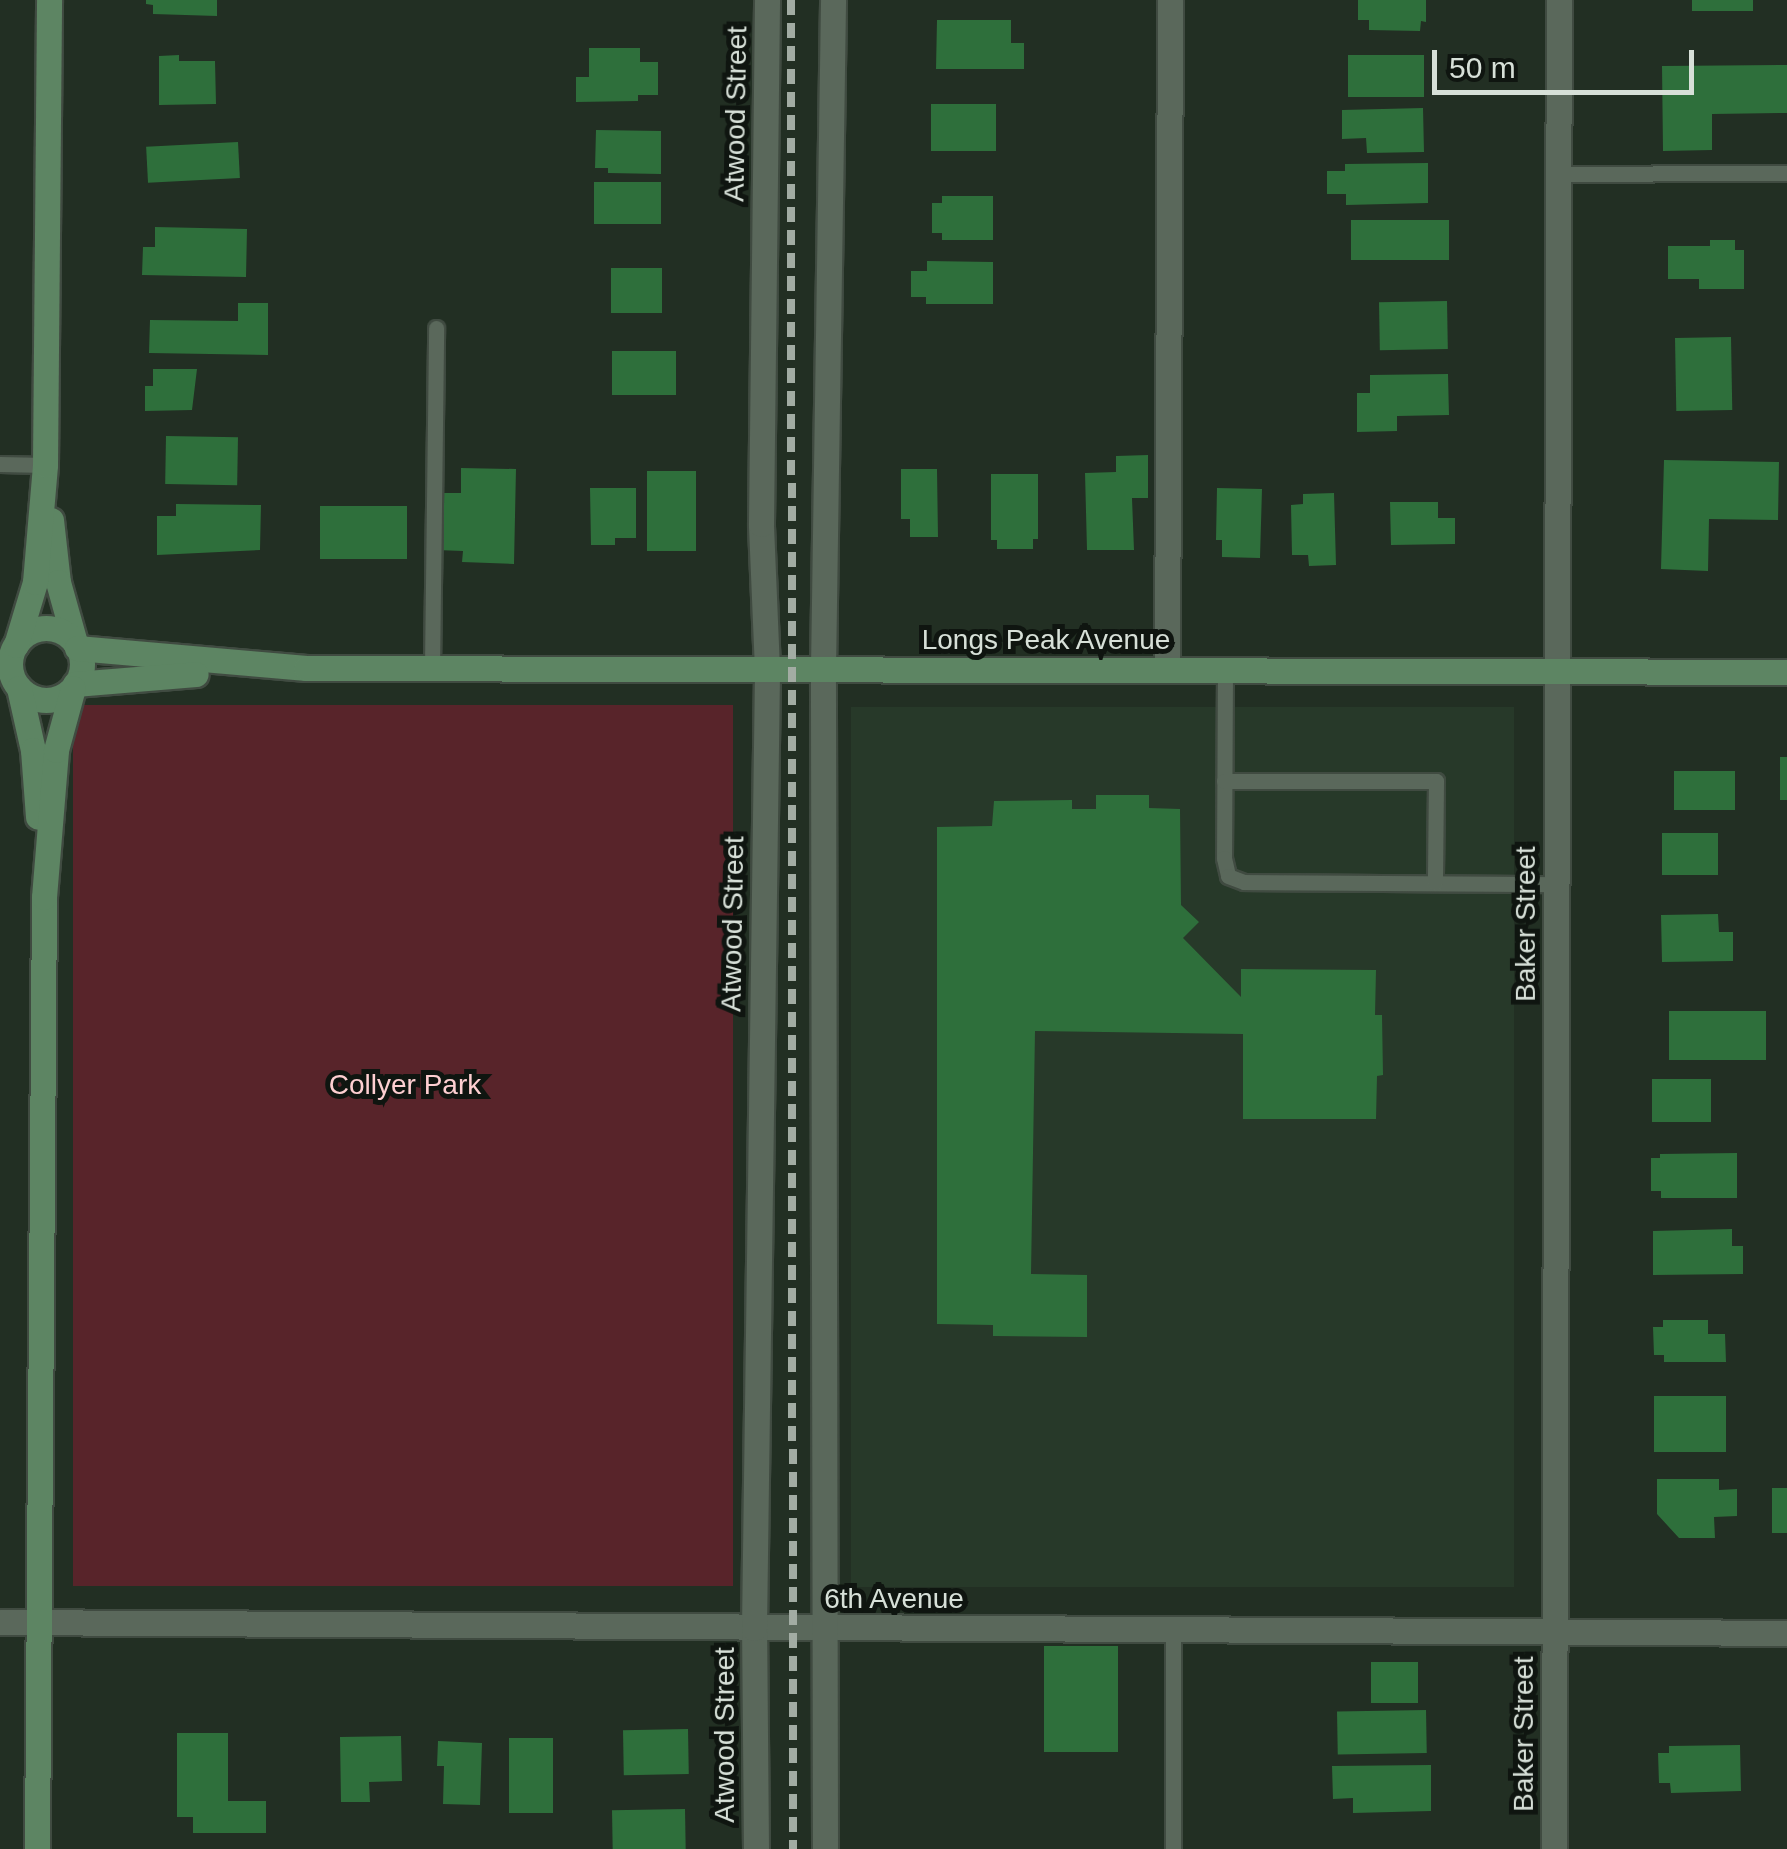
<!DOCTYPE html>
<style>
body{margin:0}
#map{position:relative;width:1787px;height:1849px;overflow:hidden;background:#222f23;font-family:Helvetica,sans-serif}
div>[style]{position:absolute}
.built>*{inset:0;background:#273929;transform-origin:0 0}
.green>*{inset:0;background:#58242a;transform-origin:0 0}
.building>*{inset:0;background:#2e6f3b;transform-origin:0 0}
.roads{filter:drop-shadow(2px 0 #404b41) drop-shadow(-2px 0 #404b41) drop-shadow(0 2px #404b41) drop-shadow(0 -2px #404b41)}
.lane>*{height:15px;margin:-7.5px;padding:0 7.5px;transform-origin:7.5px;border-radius:7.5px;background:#5a685b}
.street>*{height:25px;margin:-12.5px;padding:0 12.5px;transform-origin:12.5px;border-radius:12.5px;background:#5a685b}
.secondary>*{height:25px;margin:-12.5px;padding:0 12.5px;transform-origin:12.5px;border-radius:12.5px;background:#5d8563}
.secondary>.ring{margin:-12.5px;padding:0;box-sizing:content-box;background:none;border:25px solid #5d8563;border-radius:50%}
.rail>*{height:8px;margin-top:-4px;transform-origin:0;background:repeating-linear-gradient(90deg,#a2aca3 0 15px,transparent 0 23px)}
span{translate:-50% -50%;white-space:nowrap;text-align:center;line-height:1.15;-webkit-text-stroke:10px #0f1510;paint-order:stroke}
.street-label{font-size:28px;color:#d7e0d8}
.park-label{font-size:28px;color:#fecfd1}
.scale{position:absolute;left:1432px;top:50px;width:262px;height:45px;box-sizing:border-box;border:5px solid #d7e0d8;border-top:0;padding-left:12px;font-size:30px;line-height:35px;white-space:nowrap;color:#d7e0d8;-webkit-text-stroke:8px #0f1510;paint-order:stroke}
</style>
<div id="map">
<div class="built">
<i style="left:1514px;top:707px;width:880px;height:663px;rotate:90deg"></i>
</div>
<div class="green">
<i style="left:73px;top:705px;width:660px;height:881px"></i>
</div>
<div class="building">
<i style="clip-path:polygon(146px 0,217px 0,217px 16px,153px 14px,153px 5px,146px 4px)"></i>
<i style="clip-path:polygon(1358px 0,1426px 0,1426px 22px,1421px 21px,1420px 31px,1369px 30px,1369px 20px,1358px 20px)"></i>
<i style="left:1692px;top:0;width:61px;height:11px"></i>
<i style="clip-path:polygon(937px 20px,1011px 20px,1011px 43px,1024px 43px,1024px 69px,936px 69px)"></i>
<i style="clip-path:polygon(589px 48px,640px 48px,640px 62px,658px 62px,658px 95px,638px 95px,638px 101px,576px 102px,576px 77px,589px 77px)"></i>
<i style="clip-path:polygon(179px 55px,179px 61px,215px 61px,216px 104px,159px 105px,159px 56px)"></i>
<i style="left:1348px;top:55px;width:76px;height:42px"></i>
<i style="clip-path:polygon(1787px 65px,1787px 113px,1712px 114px,1712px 150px,1663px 151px,1662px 66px)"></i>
<i style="left:931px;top:104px;width:65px;height:47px"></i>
<i style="clip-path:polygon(1423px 108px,1424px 152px,1367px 153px,1366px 138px,1342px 139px,1342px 110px)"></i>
<i style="clip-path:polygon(596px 130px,661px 131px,661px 174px,608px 173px,608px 168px,595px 168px)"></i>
<i style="left:238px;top:142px;width:36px;height:92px;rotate:87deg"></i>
<i style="clip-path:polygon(1428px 163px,1428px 203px,1346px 205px,1346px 194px,1327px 194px,1327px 171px,1345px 171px,1345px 164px)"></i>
<i style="left:594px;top:182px;width:67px;height:42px"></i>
<i style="clip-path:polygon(942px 196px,993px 196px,993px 240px,942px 240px,942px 233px,932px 233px,932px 203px,942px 203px)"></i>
<i style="left:1449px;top:220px;width:40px;height:98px;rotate:90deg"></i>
<i style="clip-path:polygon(155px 227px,247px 229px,246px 277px,142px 275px,143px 247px,155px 247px)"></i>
<i style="clip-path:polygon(1710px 240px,1735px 240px,1735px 250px,1744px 250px,1744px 289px,1699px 289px,1699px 279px,1668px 279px,1668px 246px,1710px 246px)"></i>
<i style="clip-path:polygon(927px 261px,993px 262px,993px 304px,926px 304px,926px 297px,911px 297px,911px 271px,927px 271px)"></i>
<i style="left:611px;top:268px;width:51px;height:45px"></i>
<i style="left:1447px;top:301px;width:48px;height:68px;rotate:89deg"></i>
<i style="clip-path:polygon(238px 303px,268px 303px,268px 355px,149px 353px,150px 320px,238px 321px)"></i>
<i style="left:1731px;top:337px;width:73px;height:56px;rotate:89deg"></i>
<i style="left:612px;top:351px;width:64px;height:44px"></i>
<i style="clip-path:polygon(153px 369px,197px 369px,192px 410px,145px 411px,145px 386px,153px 386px)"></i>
<i style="clip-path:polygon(1448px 374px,1449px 415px,1397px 416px,1397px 431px,1357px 432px,1357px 393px,1370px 393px,1370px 375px)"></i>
<i style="left:166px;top:436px;width:72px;height:48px;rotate:1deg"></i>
<i style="clip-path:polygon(1148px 455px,1148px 498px,1132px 498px,1134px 550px,1087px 550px,1085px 473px,1116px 472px,1116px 456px)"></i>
<i style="clip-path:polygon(1664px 460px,1779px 462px,1778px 520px,1709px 519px,1708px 571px,1661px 569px)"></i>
<i style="clip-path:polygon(461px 468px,516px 469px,514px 564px,462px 562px,463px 551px,437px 550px,438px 493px,461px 493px)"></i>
<i style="clip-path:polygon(901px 469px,937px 469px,938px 537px,910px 537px,910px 519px,901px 519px)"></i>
<i style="left:647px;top:471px;width:49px;height:80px"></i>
<i style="clip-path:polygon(991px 474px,1038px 474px,1038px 539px,1033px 539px,1033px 549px,997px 549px,997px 540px,991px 540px)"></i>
<i style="clip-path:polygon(590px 488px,636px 488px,636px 538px,615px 538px,615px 545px,591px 545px)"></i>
<i style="clip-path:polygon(1217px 488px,1262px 489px,1260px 558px,1222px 557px,1222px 540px,1216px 540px)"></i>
<i style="clip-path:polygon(1334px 493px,1336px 565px,1309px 566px,1308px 555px,1292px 555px,1291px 505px,1303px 504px,1303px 494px)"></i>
<i style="clip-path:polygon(1390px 502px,1438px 502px,1438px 518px,1455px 518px,1455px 544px,1391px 545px)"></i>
<i style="clip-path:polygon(176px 504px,261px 505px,260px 550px,157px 555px,157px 516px,176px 516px)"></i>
<i style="left:320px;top:506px;width:87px;height:53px"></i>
<i style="left:1780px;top:757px;width:7px;height:43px"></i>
<i style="left:1674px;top:771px;width:61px;height:39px"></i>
<i style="clip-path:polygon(1096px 795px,1149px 795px,1149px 808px,1180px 809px,1181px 905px,1199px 922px,1183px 938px,1241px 997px,1241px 969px,1376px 970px,1375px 1015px,1382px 1015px,1383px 1075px,1377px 1076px,1376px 1119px,1243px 1119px,1243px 1034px,1035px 1031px,1031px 1274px,1087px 1275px,1087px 1337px,993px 1336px,993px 1325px,937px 1324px,937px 827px,992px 826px,994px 801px,1072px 800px,1072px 809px,1096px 809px)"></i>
<i style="left:1718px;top:833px;width:42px;height:56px;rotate:90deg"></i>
<i style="clip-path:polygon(1718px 914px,1719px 932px,1733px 932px,1733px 961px,1662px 962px,1661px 915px)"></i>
<i style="left:1669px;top:1011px;width:97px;height:49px"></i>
<i style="left:1652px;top:1079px;width:59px;height:43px"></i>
<i style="clip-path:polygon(1737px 1153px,1737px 1198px,1661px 1198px,1661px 1191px,1651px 1191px,1651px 1158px,1660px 1158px,1660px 1154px)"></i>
<i style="clip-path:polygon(1732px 1229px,1732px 1246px,1743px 1246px,1743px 1274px,1653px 1275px,1653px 1231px)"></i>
<i style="clip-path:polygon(1663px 1320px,1708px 1320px,1708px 1334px,1725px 1334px,1726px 1362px,1664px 1362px,1664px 1355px,1654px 1355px,1653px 1327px,1663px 1327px)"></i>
<i style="left:1726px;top:1396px;width:56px;height:72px;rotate:90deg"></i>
<i style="clip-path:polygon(1657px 1479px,1719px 1479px,1719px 1490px,1737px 1489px,1737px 1516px,1714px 1517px,1715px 1538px,1679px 1538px,1657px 1514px)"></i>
<i style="left:1772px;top:1488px;width:15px;height:45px"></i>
<i style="left:1044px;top:1646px;width:74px;height:106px"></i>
<i style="left:1371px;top:1662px;width:47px;height:41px"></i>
<i style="left:1426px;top:1710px;width:43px;height:89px;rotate:89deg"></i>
<i style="left:688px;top:1729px;width:45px;height:65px;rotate:89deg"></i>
<i style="clip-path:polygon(177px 1733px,228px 1733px,228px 1801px,266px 1801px,266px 1833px,193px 1833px,193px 1817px,177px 1817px)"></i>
<i style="clip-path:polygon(401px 1736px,402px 1781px,369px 1782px,370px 1802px,341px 1802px,340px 1737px)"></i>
<i style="left:509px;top:1738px;width:44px;height:75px"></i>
<i style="clip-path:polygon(438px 1741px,482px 1743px,480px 1805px,443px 1804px,444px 1766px,437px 1766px)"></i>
<i style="clip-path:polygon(1740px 1745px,1741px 1791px,1671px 1793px,1670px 1783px,1659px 1783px,1658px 1753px,1669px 1753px,1669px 1746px)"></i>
<i style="clip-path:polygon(1431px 1765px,1431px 1811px,1353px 1813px,1353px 1798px,1333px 1799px,1332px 1766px)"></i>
<i style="left:685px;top:1809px;width:40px;height:73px;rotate:89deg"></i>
</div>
<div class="roads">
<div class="lane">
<i style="left:1559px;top:174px;width:228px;rotate:-0.3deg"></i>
<i style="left:0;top:464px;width:45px;rotate:1.3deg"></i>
<i style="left:432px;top:669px;width:341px;rotate:-89.3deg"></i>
<i style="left:1225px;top:670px;width:188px;rotate:90.3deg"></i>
<i style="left:1224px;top:858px;width:18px;rotate:77deg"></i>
<i style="left:1228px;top:876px;width:17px;rotate:21deg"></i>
<i style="left:1244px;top:882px;width:312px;rotate:0.4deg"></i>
<i style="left:1224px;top:781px;width:212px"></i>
<i style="left:1436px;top:781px;width:102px;rotate:90.6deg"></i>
<i style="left:1173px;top:1849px;width:219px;rotate:-90deg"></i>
</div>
<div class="street">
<i style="left:1167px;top:670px;width:670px;rotate:-89.74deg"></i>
<i style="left:0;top:1622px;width:1787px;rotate:0.35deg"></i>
<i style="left:756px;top:1849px;width:221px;rotate:-90.5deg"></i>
<i style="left:754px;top:1628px;width:959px;rotate:-89.22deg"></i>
<i style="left:767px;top:669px;width:145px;rotate:-92.4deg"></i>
<i style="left:761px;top:524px;width:524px;rotate:-89.34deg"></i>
<i style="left:825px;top:1849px;width:1180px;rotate:-90.1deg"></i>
<i style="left:823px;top:669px;width:669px;rotate:-89.14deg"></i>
<i style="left:1554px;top:1849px;width:1849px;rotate:-89.85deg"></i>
</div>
<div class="secondary">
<i style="left:51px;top:520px;width:62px;rotate:83.6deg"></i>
<i style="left:58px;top:582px;width:63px;rotate:74.4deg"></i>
<i class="ring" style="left:10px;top:628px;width:47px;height:47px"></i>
<i style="left:16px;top:645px;width:66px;rotate:-73.2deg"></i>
<i style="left:35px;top:582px;width:117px;rotate:-85.1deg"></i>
<i style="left:45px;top:465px;width:465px;rotate:-89.5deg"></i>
<i style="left:77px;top:648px;width:230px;rotate:5deg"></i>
<i style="left:306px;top:668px;width:1481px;rotate:0.15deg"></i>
<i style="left:75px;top:684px;width:121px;rotate:-4.7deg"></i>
<i style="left:19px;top:688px;width:64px;rotate:77.3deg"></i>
<i style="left:33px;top:750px;width:67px;rotate:85.7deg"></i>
<i style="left:37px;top:1849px;width:952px;rotate:-89.58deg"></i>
<i style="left:44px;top:897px;width:147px;rotate:-85.3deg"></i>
<i style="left:56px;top:750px;width:64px;rotate:-74.7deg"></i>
</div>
</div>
<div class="rail">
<i style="left:791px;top:0;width:1849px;rotate:89.94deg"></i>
</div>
<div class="street-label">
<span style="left:736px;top:114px;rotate:-89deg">Atwood Street</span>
<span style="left:1046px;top:640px">Longs Peak Avenue</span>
<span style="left:733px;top:924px;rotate:-89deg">Atwood Street</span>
<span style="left:1526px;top:924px;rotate:-90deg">Baker Street</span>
<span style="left:894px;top:1599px">6th Avenue</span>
<span style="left:1524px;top:1734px;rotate:-90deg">Baker Street</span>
<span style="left:725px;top:1735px;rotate:-90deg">Atwood Street</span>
</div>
<div class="park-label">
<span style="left:405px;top:1085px">Collyer Park</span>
</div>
<div class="scale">50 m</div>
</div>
